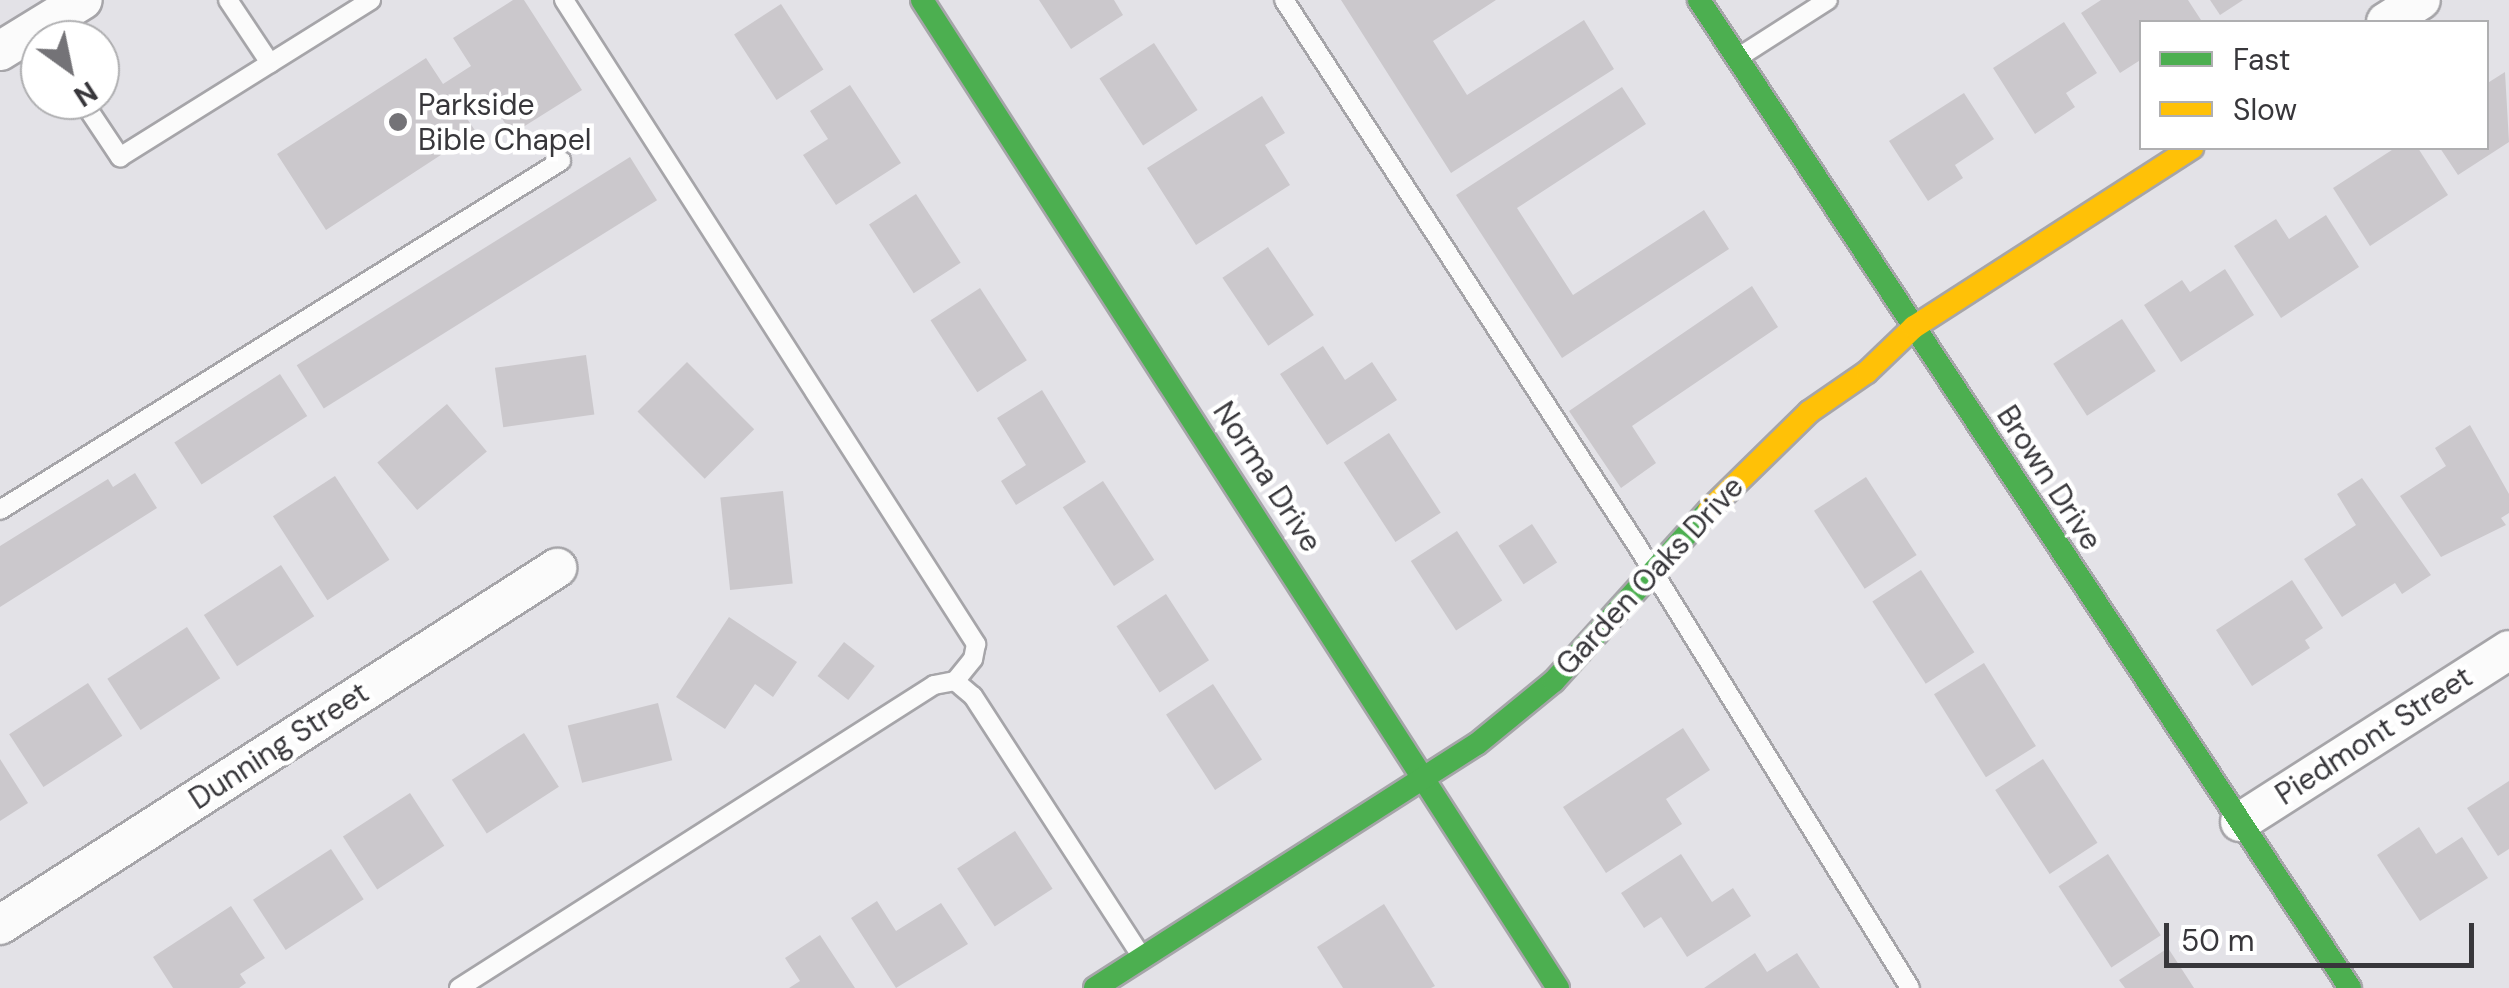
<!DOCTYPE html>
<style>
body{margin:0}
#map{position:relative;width:2509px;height:988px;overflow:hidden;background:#e3e2e7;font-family:"DM Sans",sans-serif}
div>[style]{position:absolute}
.building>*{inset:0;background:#cbc8cc;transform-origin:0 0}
.roads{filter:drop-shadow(2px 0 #a6a5a9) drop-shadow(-2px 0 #a6a5a9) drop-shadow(0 2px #a6a5a9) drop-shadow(0 -2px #a6a5a9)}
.lane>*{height:18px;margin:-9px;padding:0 9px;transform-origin:9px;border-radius:9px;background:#fbfbfb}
.street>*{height:38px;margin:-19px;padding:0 19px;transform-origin:19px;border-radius:19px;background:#fbfbfb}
.fast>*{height:22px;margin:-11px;padding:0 11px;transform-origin:11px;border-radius:11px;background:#4caf50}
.slow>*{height:22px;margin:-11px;padding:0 11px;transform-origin:11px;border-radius:11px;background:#ffc107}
.dots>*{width:28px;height:28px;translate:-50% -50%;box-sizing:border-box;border:5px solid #fff;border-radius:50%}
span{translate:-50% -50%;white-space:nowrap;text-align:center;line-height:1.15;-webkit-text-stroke:9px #fff;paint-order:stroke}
.poi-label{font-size:30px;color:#38373b}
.left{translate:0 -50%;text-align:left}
.street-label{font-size:30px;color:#38373b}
.legend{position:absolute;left:2139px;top:20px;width:350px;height:130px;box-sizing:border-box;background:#fff;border:2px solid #afafb1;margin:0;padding:12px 18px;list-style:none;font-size:30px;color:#38373b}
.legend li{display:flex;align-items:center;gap:20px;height:50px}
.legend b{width:50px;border:2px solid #afafb1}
.north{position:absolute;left:20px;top:20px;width:100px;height:100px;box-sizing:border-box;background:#fff;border:2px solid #afafb1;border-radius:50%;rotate:147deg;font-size:28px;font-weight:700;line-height:40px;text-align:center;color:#38373b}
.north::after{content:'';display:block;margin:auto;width:35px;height:45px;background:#747377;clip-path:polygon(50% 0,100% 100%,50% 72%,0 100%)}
.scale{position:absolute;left:2164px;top:923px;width:310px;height:45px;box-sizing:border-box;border:5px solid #38373b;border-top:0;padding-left:12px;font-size:30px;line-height:35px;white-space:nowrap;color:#38373b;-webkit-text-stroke:8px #fff;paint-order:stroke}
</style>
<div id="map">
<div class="building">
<i style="clip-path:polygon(513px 0,524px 0,582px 90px,512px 134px,487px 95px,462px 111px,476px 132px,326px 230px,277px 154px,426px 58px,443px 84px,471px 66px,453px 38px)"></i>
<i style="clip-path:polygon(1039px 0,1114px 0,1123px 15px,1071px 49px)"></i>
<i style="clip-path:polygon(1341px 0,1496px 0,1433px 41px,1467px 95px,1584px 20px,1614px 69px,1451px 173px)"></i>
<i style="clip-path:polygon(2101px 0,2188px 0,2201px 20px,2142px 22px,2142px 59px,2120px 73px,2081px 13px)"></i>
<i style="clip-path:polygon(2210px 0,2243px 0,2220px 15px)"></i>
<i style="left:781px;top:4px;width:78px;height:56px;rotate:57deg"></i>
<i style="clip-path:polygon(2064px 22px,2097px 73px,2066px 93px,2075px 107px,2035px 134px,1993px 68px)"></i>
<i style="left:1154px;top:43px;width:80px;height:65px;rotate:57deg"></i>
<i style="clip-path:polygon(2505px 72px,2509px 142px,2458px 175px,2440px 148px,2486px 148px,2486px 84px)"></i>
<i style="clip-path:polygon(850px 85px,901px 163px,836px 205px,803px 155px,828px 139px,810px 111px)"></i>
<i style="clip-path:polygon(1622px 87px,1646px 124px,1517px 208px,1573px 295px,1704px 210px,1729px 249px,1562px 358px,1456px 195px)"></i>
<i style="clip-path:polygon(1964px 93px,1994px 139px,1955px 165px,1963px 178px,1928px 201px,1889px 141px)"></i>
<i style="clip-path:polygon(1262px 96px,1285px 133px,1265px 145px,1290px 185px,1196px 245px,1147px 168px)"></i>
<i style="clip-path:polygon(2395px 148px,2418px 148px,2448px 195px,2370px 246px,2333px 188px)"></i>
<i style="left:630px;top:157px;width:51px;height:393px;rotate:58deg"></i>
<i style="left:916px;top:194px;width:82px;height:56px;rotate:57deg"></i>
<i style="clip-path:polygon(2326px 215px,2359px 267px,2281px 318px,2234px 246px,2276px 219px,2289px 239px)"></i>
<i style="left:1268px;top:247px;width:82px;height:55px;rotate:56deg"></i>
<i style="clip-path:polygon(2225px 269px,2254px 315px,2181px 362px,2144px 305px,2182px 280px,2190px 292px)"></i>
<i style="clip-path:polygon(1752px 286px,1778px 327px,1632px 426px,1656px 463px,1621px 488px,1569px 411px)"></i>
<i style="left:980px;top:288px;width:86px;height:59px;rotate:57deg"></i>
<i style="left:2122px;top:319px;width:62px;height:82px;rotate:57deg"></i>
<i style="clip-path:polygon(1323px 346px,1345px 380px,1372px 362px,1397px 400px,1327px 445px,1280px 374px)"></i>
<i style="left:586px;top:355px;width:60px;height:92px;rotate:82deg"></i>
<i style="left:687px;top:362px;width:95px;height:70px;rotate:45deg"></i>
<i style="left:280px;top:374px;width:50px;height:126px;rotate:57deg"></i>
<i style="clip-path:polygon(1042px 390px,1086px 462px,1016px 505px,1001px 481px,1026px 465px,997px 418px)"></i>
<i style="left:447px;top:404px;width:62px;height:91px;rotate:50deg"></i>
<i style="clip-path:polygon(2470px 425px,2509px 494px,2509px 513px,2501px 518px,2506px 525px,2441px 557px,2400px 496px,2446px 466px,2435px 448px)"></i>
<i style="left:1389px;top:433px;width:95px;height:54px;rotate:57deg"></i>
<i style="clip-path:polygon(135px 473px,157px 508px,0 607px,0 546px,108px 479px,113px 487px)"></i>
<i style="left:335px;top:476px;width:100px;height:74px;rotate:57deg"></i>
<i style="left:1866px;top:477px;width:93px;height:62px;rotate:57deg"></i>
<i style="clip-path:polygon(2362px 478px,2431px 575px,2402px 594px,2395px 583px,2342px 617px,2304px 559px,2356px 525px,2337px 494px)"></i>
<i style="left:1103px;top:481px;width:94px;height:48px;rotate:57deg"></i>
<i style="left:783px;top:491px;width:93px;height:63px;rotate:84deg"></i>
<i style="left:1532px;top:524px;width:46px;height:40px;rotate:57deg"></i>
<i style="left:1457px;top:531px;width:83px;height:55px;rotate:57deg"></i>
<i style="left:281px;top:565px;width:61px;height:92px;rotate:57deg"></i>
<i style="left:1921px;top:570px;width:98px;height:58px;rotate:57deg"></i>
<i style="clip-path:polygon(2292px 580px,2323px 628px,2305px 640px,2310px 648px,2252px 686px,2216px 630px)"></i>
<i style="left:1166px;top:594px;width:79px;height:59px;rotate:57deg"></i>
<i style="clip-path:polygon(729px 617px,797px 662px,773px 697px,755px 684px,725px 729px,676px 697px)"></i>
<i style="left:187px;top:627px;width:61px;height:95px;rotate:57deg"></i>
<i style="left:844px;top:642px;width:39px;height:43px;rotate:38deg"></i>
<i style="left:1984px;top:663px;width:98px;height:59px;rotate:58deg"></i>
<i style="left:88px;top:683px;width:63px;height:94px;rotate:57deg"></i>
<i style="left:1213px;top:684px;width:90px;height:56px;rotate:57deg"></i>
<i style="left:658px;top:703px;width:59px;height:93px;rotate:76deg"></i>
<i style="clip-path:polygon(1683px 728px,1710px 770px,1666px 799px,1682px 824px,1606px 873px,1563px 807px)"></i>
<i style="left:524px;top:733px;width:64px;height:86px;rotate:57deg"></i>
<i style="clip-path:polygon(0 759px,28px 803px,0 821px)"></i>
<i style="left:2043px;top:759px;width:100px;height:57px;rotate:57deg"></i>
<i style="clip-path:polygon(2509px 781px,2509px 849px,2498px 856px,2467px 808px)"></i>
<i style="left:410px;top:793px;width:63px;height:80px;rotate:57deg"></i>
<i style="clip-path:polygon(2419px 827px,2436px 854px,2462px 837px,2488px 878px,2420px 921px,2377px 855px)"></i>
<i style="left:1015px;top:831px;width:69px;height:69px;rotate:57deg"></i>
<i style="left:331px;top:849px;width:60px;height:93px;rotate:57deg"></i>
<i style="clip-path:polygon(1681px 854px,1712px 902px,1733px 888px,1751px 916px,1687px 957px,1661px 917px,1644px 928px,1621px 893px)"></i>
<i style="left:2108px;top:854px;width:97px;height:59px;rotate:57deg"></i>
<i style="clip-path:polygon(877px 901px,896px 931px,941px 903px,968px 944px,896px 988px,851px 918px)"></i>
<i style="clip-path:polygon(1384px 904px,1435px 986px,1431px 988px,1343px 988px,1317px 947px)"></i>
<i style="clip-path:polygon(231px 906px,265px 958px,240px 974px,246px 983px,239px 988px,173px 988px,153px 957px)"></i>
<i style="clip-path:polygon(820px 935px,855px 988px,789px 988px,800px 981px,785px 958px)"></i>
<i style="clip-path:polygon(2168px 948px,2194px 988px,2125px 988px,2119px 980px)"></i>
<i style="clip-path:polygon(1755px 953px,1767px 972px,1797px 953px,1820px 988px,1704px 988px)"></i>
</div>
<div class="roads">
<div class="lane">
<i style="left:228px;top:0;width:76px;rotate:56.3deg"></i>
<i style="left:564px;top:0;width:765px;rotate:57.39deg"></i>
<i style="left:976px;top:644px;width:15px;rotate:101deg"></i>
<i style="left:973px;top:659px;width:28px;rotate:129deg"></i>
<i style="left:1284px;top:0;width:652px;rotate:57.09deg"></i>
<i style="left:1638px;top:547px;width:518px;rotate:58.33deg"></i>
<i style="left:1742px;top:55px;width:102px;rotate:-32.6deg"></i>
<i style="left:82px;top:100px;width:69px;rotate:56.3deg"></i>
<i style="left:120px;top:157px;width:296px;rotate:-32deg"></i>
<i style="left:0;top:510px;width:661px;rotate:-31.89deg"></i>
<i style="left:459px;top:988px;width:563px;rotate:-32.53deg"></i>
<i style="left:934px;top:685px;width:21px;rotate:-11deg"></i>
<i style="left:955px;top:681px;width:23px;rotate:40deg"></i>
<i style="left:973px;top:696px;width:306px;rotate:57.1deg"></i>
</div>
<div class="street">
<i style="left:2386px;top:22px;width:41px;rotate:-32.2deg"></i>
<i style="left:0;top:51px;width:97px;rotate:-31.6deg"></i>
<i style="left:2240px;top:822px;width:319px;rotate:-32.6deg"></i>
<i style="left:0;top:925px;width:662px;rotate:-32.66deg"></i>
</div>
<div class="fast">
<i style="left:922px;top:0;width:1175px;rotate:57.23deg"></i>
<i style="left:1699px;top:0;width:1183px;rotate:56.62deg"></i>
<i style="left:1095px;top:988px;width:453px;rotate:-32.6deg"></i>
<i style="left:1477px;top:744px;width:99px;rotate:-39.3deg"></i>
<i style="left:1554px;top:681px;width:231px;rotate:-47.8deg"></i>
</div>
<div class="slow">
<i style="left:1709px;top:510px;width:140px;rotate:-44.4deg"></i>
<i style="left:1809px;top:412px;width:70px;rotate:-34.6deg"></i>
<i style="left:1867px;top:372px;width:65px;rotate:-43.8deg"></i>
<i style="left:1914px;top:327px;width:331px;rotate:-32.8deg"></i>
</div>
</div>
<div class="dots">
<i style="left:398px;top:122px;background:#747377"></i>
</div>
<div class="poi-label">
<span class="left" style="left:418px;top:122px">Parkside<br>Bible Chapel</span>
</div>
<div class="street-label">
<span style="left:1267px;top:477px;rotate:57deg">Norma Drive</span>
<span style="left:2049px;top:478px;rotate:57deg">Brown Drive</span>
<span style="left:1650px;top:576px;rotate:-47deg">Garden Oaks Drive</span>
<span style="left:2374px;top:736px;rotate:-33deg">Piedmont Street</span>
<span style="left:279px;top:746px;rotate:-33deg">Dunning Street</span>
</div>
<ul class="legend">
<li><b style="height:12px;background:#4caf50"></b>Fast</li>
<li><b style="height:12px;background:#ffc107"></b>Slow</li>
</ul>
<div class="north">N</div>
<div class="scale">50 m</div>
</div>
